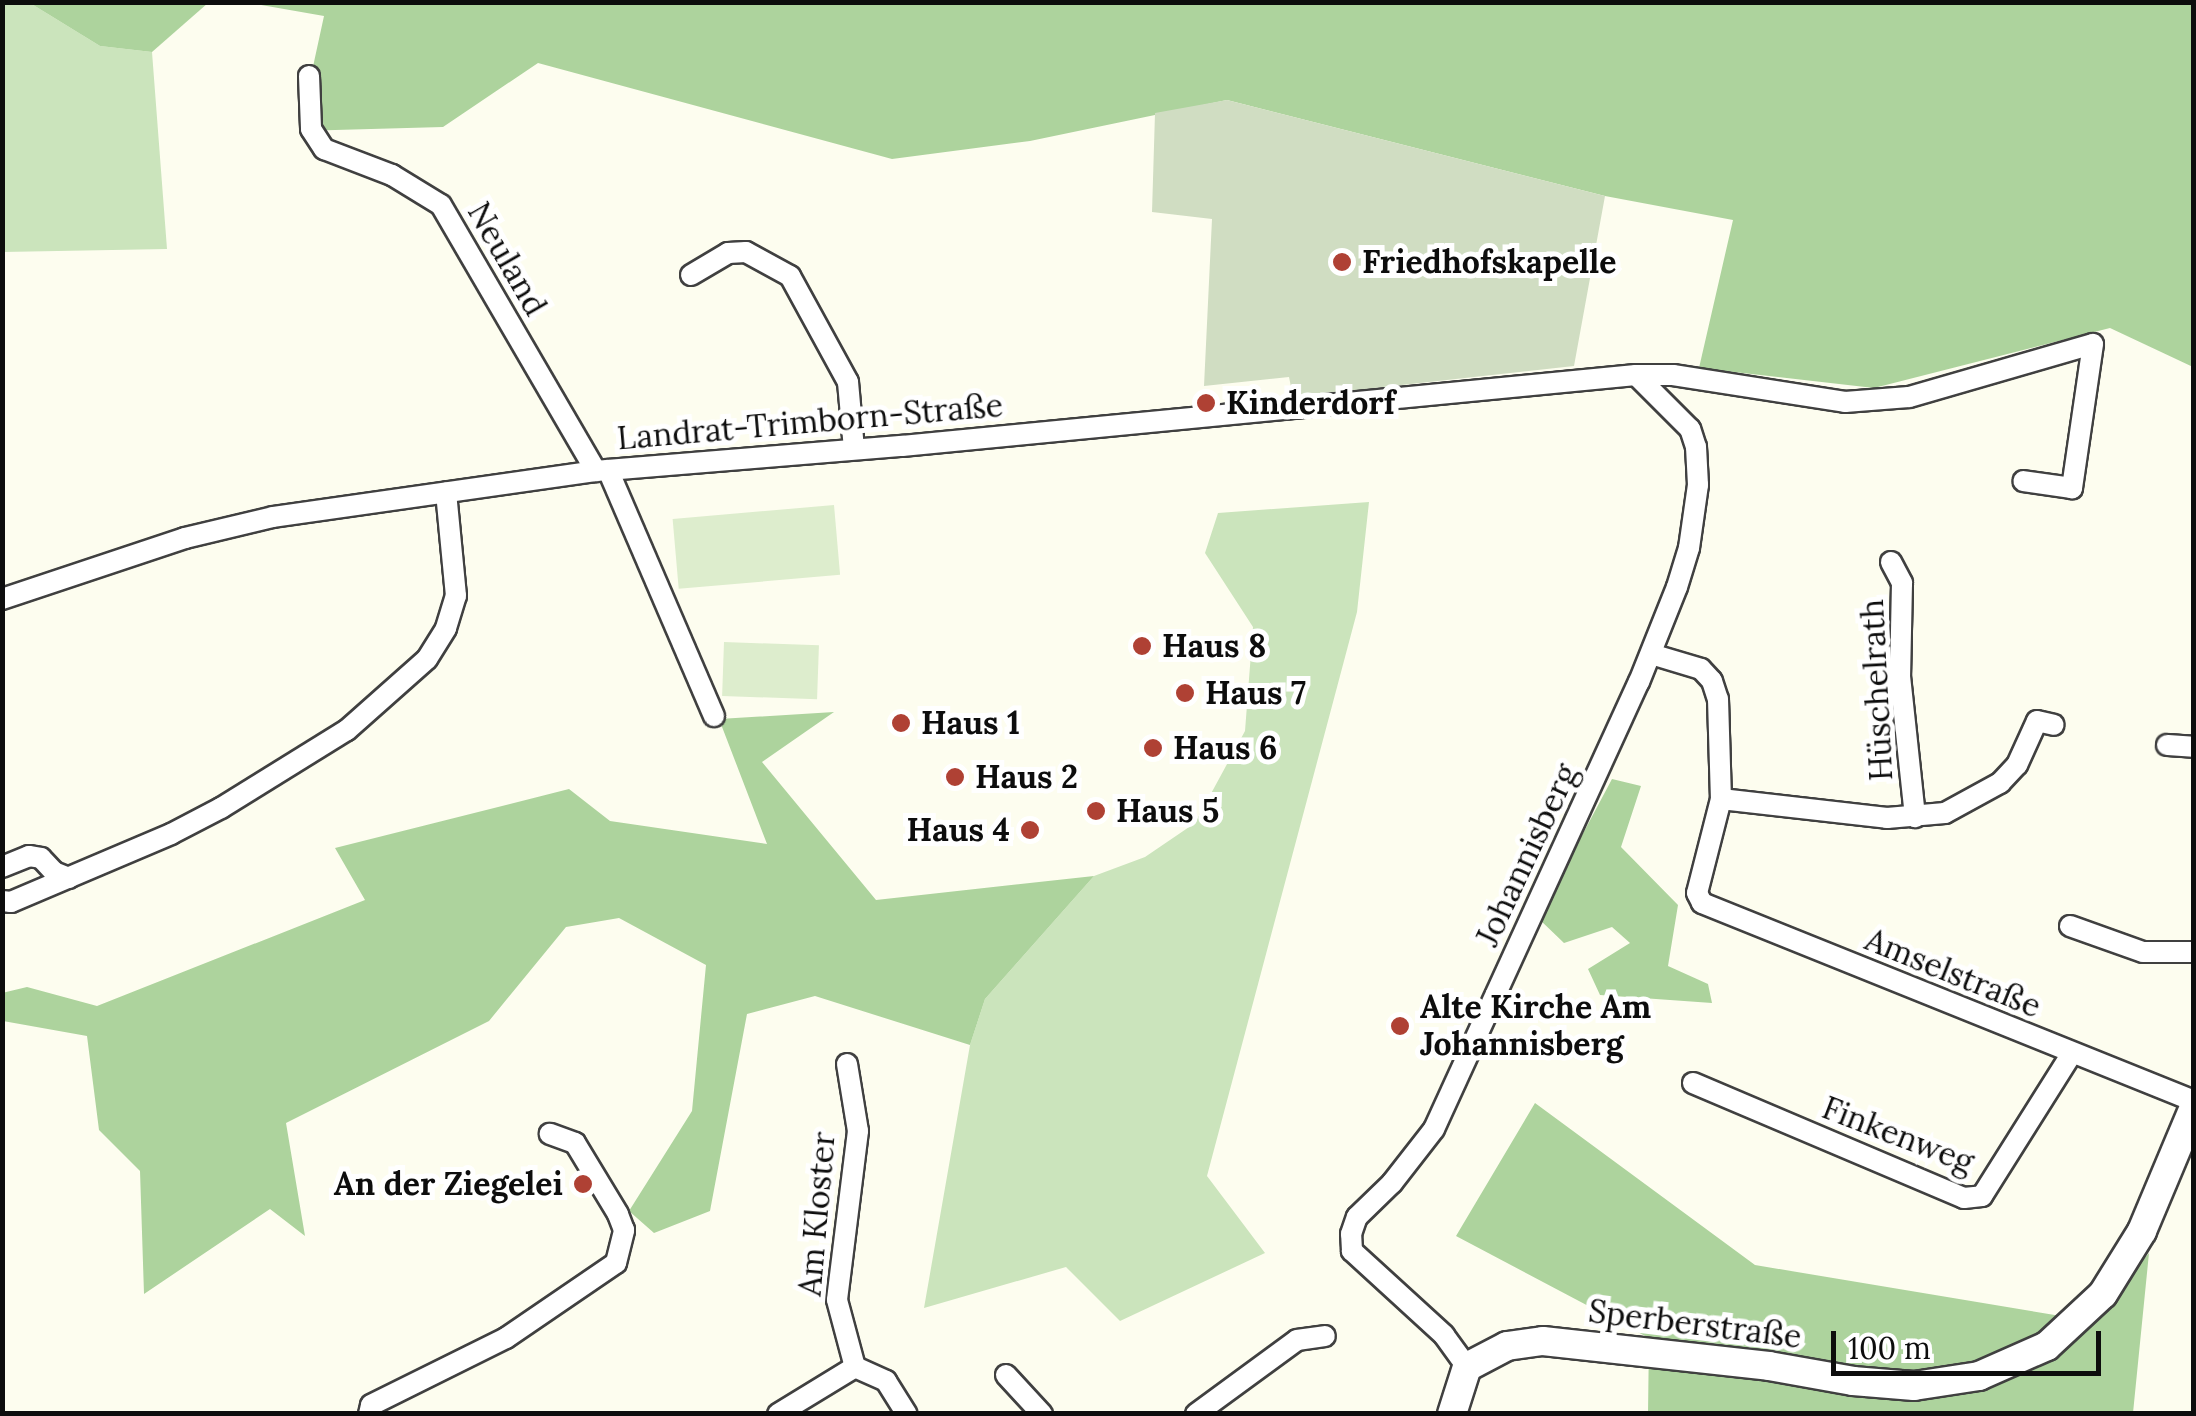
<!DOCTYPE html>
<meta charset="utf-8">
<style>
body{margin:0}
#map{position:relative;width:2196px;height:1416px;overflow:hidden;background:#fdfdef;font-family:Lora,serif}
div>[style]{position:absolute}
.green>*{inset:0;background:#cbe4bc}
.forest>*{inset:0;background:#add39d}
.cemetery>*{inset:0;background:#d0ddc2}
.pitch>*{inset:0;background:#ddedcd;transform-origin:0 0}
.roads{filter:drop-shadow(2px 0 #404040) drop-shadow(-2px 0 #404040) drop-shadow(0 2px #404040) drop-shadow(0 -2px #404040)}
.minor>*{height:20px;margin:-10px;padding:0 10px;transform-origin:10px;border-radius:10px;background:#fff}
.tertiary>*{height:28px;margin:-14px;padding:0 14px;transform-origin:14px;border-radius:14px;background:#fff}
.dots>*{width:28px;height:28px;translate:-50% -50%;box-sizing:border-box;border:5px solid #fff;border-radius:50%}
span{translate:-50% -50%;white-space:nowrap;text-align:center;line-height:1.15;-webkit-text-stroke:10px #fff;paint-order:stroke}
.street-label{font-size:32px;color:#0d0d0d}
.poi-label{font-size:32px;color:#0d0d0d;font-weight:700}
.left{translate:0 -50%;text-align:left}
.right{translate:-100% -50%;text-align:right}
.frame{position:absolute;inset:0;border:5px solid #0d0d0d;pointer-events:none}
.scale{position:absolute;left:1831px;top:1331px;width:270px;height:45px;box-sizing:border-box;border:5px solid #0d0d0d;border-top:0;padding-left:12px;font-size:30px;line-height:35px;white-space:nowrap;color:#0d0d0d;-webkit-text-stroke:8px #fff;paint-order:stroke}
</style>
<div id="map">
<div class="green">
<i style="clip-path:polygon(2px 3px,30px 3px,100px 46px,152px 52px,167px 249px,3px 252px)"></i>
<i style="clip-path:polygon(1369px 502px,1357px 612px,1207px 1176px,1265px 1253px,1120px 1321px,1066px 1267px,924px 1308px,970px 1045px,985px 999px,1094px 876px,1145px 857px,1195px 823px,1245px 731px,1253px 627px,1205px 553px,1218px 513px)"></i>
</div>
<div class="forest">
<i style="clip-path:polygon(30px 3px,208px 3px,152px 52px,100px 46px)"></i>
<i style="clip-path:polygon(250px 3px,2193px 3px,2193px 367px,2110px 328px,1874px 388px,1699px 368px,1733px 220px,1605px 196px,1227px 100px,1030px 141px,892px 159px,538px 63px,443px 127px,299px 131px,324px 16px)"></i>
<i style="clip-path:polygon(834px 712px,762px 762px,876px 900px,1094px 876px,985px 999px,970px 1045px,815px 996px,747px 1014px,710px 1211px,654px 1233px,629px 1211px,692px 1111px,706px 965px,619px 918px,566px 927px,489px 1021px,286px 1123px,305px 1236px,270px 1209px,144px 1294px,140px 1171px,99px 1130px,87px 1036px,3px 1021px,2px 993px,27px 987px,97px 1006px,365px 900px,335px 848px,569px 789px,610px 821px,767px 844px,719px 719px)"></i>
<i style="clip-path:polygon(1612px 779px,1641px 786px,1621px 847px,1678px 905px,1668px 966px,1708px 984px,1712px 1003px,1600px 995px,1588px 969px,1630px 943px,1612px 927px,1564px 943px,1538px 918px)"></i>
<i style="clip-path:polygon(1535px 1103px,1755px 1265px,2091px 1321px,2149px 1253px,2133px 1413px,1648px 1413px,1649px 1338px,1456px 1236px)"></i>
</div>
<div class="cemetery">
<i style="clip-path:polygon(1227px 100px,1605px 196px,1574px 366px,1293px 397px,1289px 377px,1204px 386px,1212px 219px,1152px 212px,1155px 113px)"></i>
</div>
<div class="pitch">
<i style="left:834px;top:505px;width:70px;height:162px;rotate:85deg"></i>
<i style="left:724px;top:642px;width:95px;height:54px;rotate:2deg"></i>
</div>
<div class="roads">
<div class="minor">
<i style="left:309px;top:76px;width:53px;rotate:87.8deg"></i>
<i style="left:311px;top:129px;width:24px;rotate:57deg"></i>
<i style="left:324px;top:149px;width:73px;rotate:20.9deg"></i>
<i style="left:392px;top:175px;width:57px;rotate:31.5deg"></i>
<i style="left:441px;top:205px;width:308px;rotate:59.8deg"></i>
<i style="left:691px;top:275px;width:43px;rotate:-30.7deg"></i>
<i style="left:728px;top:253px;width:18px;rotate:-3deg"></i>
<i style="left:746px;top:252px;width:50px;rotate:28.6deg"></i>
<i style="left:790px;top:276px;width:121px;rotate:61.3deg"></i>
<i style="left:848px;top:382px;width:67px;rotate:84.9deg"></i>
<i style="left:608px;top:470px;width:268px;rotate:66.7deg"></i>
<i style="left:1891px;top:562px;width:24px;rotate:62deg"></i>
<i style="left:1902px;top:583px;width:93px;rotate:91.2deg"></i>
<i style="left:1900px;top:676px;width:142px;rotate:83.9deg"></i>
<i style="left:2px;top:599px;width:193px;rotate:-18.4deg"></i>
<i style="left:185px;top:538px;width:90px;rotate:-13.4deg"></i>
<i style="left:273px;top:517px;width:326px;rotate:-8.1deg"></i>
<i style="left:596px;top:471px;width:307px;rotate:-4.7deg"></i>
<i style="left:902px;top:446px;width:737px;rotate:-5.53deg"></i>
<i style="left:1636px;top:375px;width:37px"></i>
<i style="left:1673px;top:375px;width:174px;rotate:8.9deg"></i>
<i style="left:1845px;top:402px;width:64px;rotate:-4.5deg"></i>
<i style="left:1909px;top:397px;width:191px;rotate:-16.1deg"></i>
<i style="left:2093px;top:344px;width:146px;rotate:98.3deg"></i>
<i style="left:2072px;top:488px;width:49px;rotate:-171.9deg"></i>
<i style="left:1651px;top:654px;width:52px;rotate:16.7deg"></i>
<i style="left:1701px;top:669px;width:16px;rotate:47deg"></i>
<i style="left:1712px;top:681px;width:19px;rotate:72deg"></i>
<i style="left:1718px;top:699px;width:100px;rotate:88.3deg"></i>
<i style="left:1721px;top:799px;width:97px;rotate:104.3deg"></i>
<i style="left:1697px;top:893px;width:11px;rotate:63deg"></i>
<i style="left:1702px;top:903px;width:530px;rotate:21.92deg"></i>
<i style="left:2167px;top:745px;width:27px;rotate:4deg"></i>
<i style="left:1721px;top:799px;width:167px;rotate:6.5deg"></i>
<i style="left:1887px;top:818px;width:58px;rotate:-4.9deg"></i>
<i style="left:1945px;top:813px;width:63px;rotate:-28.6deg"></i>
<i style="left:2000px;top:783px;width:25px;rotate:-47deg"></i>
<i style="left:2017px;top:765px;width:48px;rotate:-65.6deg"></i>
<i style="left:2037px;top:721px;width:17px;rotate:13deg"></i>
<i style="left:2px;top:867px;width:29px;rotate:-22deg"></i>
<i style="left:29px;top:856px;width:12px;rotate:9deg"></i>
<i style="left:41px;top:858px;width:19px;rotate:47deg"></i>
<i style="left:54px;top:872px;width:16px;rotate:22deg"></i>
<i style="left:2px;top:901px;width:9px;rotate:6deg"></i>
<i style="left:11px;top:902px;width:174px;rotate:-23deg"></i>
<i style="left:171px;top:834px;width:56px;rotate:-27.5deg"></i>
<i style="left:221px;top:808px;width:148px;rotate:-31.8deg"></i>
<i style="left:347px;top:730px;width:107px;rotate:-41.6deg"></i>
<i style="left:427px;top:659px;width:36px;rotate:-58deg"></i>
<i style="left:446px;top:628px;width:34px;rotate:-73deg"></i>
<i style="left:456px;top:596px;width:104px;rotate:-95.5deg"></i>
<i style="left:2070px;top:926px;width:77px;rotate:19.6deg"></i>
<i style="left:2143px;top:952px;width:51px"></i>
<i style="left:847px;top:1064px;width:68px;rotate:80.7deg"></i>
<i style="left:858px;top:1131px;width:170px;rotate:97.1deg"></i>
<i style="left:837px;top:1300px;width:69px;rotate:75deg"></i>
<i style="left:1693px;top:1083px;width:294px;rotate:23deg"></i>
<i style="left:1964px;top:1198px;width:18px;rotate:-6deg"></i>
<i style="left:1982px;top:1196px;width:169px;rotate:-57.8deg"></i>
<i style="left:1467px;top:1367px;width:39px;rotate:-126deg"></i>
<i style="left:1444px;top:1335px;width:125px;rotate:-137.6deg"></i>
<i style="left:1352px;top:1251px;width:17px;rotate:-93deg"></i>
<i style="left:1351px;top:1234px;width:18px;rotate:-71deg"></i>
<i style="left:1357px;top:1217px;width:49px;rotate:-44.2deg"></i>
<i style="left:1392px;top:1183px;width:68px;rotate:-52.1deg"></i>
<i style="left:1434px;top:1129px;width:492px;rotate:-65.4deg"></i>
<i style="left:1639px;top:682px;width:102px;rotate:-68.2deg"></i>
<i style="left:1677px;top:587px;width:41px;rotate:-72.9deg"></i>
<i style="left:1689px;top:548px;width:64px;rotate:-81.9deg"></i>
<i style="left:1698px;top:485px;width:38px;rotate:-93deg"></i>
<i style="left:1696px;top:447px;width:19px;rotate:-108deg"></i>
<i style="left:1690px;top:429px;width:76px;rotate:-135deg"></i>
<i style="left:1006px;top:1375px;width:53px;rotate:47.3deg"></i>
<i style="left:369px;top:1414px;width:9px;rotate:-77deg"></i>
<i style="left:371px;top:1405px;width:151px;rotate:-26.4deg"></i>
<i style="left:506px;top:1338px;width:133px;rotate:-34.3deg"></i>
<i style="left:616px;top:1263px;width:34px;rotate:-76deg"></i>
<i style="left:624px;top:1230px;width:17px;rotate:-111deg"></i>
<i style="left:618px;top:1214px;width:83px;rotate:-121.2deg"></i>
<i style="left:575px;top:1143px;width:27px;rotate:-160deg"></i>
<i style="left:778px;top:1414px;width:90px;rotate:-31.4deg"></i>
<i style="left:855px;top:1367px;width:34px;rotate:24deg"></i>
<i style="left:886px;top:1381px;width:39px;rotate:58deg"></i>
<i style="left:1196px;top:1414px;width:125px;rotate:-36.2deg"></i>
<i style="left:1297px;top:1340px;width:28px;rotate:-8deg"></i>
</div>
<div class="tertiary">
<i style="left:1452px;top:1414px;width:49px;rotate:-72.3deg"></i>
<i style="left:1467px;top:1367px;width:45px;rotate:-27.7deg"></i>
<i style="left:1507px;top:1346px;width:36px;rotate:-8deg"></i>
<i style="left:1543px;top:1341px;width:227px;rotate:6.3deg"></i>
<i style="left:1769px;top:1366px;width:85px;rotate:10.1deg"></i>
<i style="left:1853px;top:1381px;width:61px;rotate:4.7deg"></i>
<i style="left:1914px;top:1386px;width:66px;rotate:-8.7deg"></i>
<i style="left:1979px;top:1376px;width:74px;rotate:-23.8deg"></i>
<i style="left:2047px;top:1346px;width:76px;rotate:-42.9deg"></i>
<i style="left:2103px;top:1294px;width:74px;rotate:-58.2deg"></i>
<i style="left:2142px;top:1231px;width:134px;rotate:-67.2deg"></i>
</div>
</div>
<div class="dots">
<i style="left:1342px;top:262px;background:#af4134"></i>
<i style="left:1206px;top:403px;background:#af4134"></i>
<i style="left:1142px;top:646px;background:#af4134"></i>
<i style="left:1185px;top:693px;background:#af4134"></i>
<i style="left:901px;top:723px;background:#af4134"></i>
<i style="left:1153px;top:748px;background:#af4134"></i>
<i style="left:955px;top:777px;background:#af4134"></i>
<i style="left:1096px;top:811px;background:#af4134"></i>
<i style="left:1030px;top:830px;background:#af4134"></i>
<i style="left:1400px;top:1026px;background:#af4134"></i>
<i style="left:583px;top:1184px;background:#af4134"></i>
</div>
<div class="street-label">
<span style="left:507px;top:259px;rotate:60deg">Neuland</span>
<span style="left:810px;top:422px;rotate:-5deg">Landrat-Trimborn-Straße</span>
<span style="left:1877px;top:690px;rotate:-93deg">Hüschelrath</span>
<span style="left:1527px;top:855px;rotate:-65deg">Johannisberg</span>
<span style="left:1953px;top:973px;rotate:22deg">Amselstraße</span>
<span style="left:1898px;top:1135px;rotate:21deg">Finkenweg</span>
<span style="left:817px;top:1214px;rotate:-85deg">Am Kloster</span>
<span style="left:1695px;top:1324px;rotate:7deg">Sperberstraße</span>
</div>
<div class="poi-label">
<span class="left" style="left:1362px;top:262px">Friedhofskapelle</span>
<span class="left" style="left:1226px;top:403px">Kinderdorf</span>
<span class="left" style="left:1162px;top:646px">Haus 8</span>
<span class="left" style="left:1205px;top:693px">Haus 7</span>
<span class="left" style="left:921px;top:723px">Haus 1</span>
<span class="left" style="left:1173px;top:748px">Haus 6</span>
<span class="left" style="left:975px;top:777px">Haus 2</span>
<span class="left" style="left:1116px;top:811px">Haus 5</span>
<span class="right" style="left:1010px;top:830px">Haus 4</span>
<span class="left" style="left:1420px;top:1026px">Alte Kirche Am<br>Johannisberg</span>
<span class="right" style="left:563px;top:1184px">An der Ziegelei</span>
</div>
<div class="frame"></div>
<div class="scale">100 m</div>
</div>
